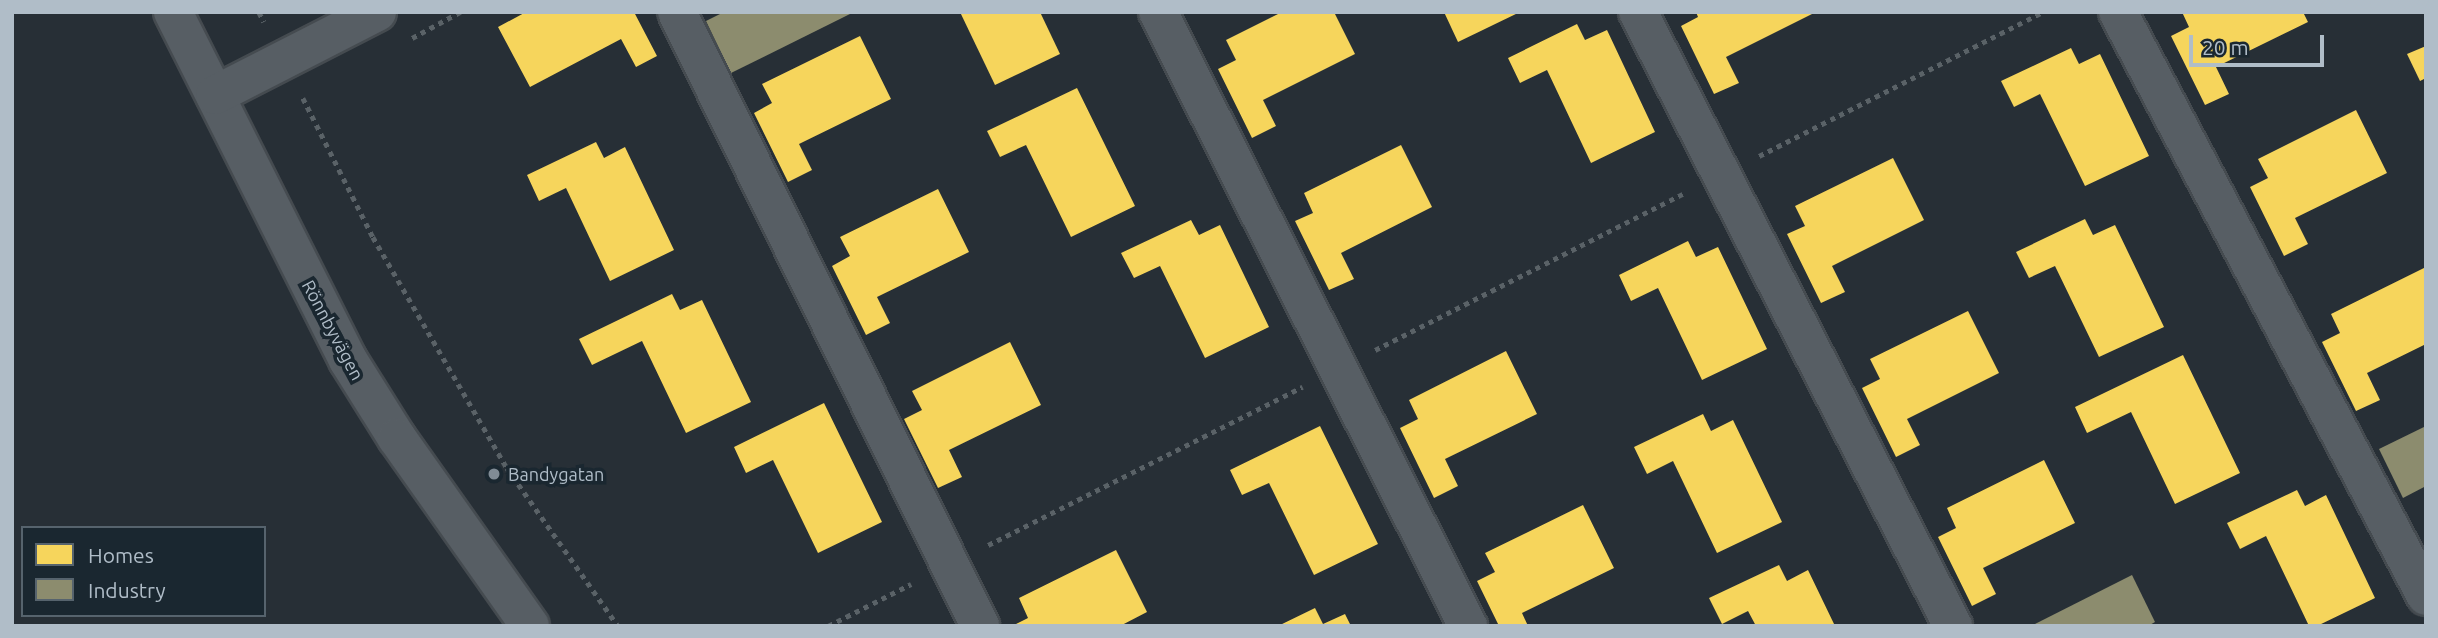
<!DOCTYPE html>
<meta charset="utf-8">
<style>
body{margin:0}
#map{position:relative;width:2438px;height:638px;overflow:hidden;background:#272f36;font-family:Ubuntu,sans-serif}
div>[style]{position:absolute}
.homes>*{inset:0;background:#f6d55c}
.industry>*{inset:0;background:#8c8c6e}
.path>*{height:4.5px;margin-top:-2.25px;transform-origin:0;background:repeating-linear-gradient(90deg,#5a6267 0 5px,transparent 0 10px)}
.roads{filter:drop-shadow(2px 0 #454b50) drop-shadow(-2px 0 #454b50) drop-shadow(0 2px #454b50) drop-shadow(0 -2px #454b50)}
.minor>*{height:38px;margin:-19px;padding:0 19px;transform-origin:19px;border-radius:19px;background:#575e64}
.dots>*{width:19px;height:19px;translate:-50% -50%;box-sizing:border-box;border:4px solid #1a2730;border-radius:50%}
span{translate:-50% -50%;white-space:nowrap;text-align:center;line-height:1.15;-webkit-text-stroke:7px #1a2730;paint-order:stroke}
.street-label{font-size:18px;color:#b0bdc8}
.poi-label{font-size:18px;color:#b0bdc8}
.left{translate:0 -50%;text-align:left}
.frame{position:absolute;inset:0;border:14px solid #b0bdc8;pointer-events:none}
.legend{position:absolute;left:21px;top:526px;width:245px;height:91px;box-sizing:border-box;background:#1a2730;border:2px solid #56636d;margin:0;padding:9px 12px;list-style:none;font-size:21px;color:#b0bdc8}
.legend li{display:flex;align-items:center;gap:14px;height:35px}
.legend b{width:35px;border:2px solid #56636d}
.scale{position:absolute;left:2189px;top:35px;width:135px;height:32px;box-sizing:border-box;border:4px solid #b0bdc8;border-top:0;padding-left:9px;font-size:21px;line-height:24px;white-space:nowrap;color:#b0bdc8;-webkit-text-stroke:5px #1a2730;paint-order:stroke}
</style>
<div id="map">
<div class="homes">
<i style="clip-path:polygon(526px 12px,634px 12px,657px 56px,636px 67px,621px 39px,530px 87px,498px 27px)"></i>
<i style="clip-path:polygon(960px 12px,1040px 12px,1060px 54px,995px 85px)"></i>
<i style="clip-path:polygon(1282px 12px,1334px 12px,1355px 54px,1263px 100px,1276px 126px,1252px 138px,1218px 69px,1236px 60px,1226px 40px)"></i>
<i style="clip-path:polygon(1444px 12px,1520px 12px,1458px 42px)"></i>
<i style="clip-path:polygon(1696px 12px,1816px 12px,1726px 57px,1739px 83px,1714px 94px,1681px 26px,1698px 17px)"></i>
<i style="clip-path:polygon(2182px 12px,2303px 12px,2308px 22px,2216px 67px,2229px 94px,2205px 105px,2171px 36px,2189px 27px)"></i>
<i style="clip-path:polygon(1577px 24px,1585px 40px,1607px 30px,1655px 132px,1591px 163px,1547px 70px,1520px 83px,1508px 58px)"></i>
<i style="clip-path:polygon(860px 36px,891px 99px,799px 144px,812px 170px,788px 182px,754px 113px,772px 103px,762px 84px)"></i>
<i style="clip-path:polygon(2426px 46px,2426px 78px,2420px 81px,2407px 54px)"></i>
<i style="clip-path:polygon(2071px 48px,2079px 64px,2100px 54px,2149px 156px,2085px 186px,2040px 94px,2014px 107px,2001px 81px)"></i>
<i style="clip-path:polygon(1077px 88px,1135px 206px,1071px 237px,1026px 145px,1000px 157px,987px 131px)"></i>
<i style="clip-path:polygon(2356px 110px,2387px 173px,2295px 218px,2308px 244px,2284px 256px,2250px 187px,2268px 178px,2258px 159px)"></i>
<i style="clip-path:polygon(596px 142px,604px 158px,625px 147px,674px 250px,610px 281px,566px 188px,539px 201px,527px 175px)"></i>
<i style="clip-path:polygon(1401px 145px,1432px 207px,1341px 253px,1354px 279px,1329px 290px,1295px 221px,1313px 213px,1304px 193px)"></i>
<i style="clip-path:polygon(1893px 158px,1924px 220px,1832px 266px,1845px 292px,1821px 303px,1787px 234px,1805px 226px,1795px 206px)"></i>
<i style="clip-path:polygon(938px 189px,969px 252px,877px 297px,890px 323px,866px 335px,832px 266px,850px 256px,840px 237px)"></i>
<i style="clip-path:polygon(2085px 219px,2093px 235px,2115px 225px,2164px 327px,2099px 357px,2055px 266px,2029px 278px,2016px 252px)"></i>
<i style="clip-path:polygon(1191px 220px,1199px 235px,1220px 225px,1269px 327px,1205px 358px,1160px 266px,1134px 278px,1121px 253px)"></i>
<i style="clip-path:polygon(1688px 241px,1696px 257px,1718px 247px,1767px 349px,1702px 380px,1658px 288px,1631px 301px,1619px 275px)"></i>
<i style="clip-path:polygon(2426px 267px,2426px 344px,2367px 373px,2380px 400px,2356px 411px,2322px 342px,2340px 333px,2331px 314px)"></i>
<i style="clip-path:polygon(672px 294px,680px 310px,702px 300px,751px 402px,686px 433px,642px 341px,592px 365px,579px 339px)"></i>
<i style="clip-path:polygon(1968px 311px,1999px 373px,1907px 419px,1920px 445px,1896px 457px,1862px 388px,1880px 379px,1870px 359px)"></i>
<i style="clip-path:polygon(1010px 342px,1041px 405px,949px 450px,962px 477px,938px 488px,904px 419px,922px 410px,912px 391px)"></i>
<i style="clip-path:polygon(1506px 351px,1537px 414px,1445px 459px,1458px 486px,1434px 498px,1400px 428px,1418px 419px,1409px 400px)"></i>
<i style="clip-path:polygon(2183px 355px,2240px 473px,2175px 504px,2131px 412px,2087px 433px,2075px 407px)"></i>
<i style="clip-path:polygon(824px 403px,882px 522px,818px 553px,773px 460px,746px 473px,734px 447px)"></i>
<i style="clip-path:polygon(1703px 414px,1711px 431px,1733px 420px,1782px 522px,1717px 553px,1673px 461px,1647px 474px,1634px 447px)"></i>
<i style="clip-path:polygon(1320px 426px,1378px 544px,1314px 575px,1269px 483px,1242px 495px,1230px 470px)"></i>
<i style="clip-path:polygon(2044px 460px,2075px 523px,1983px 568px,1996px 594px,1972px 606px,1938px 537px,1956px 528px,1947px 508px)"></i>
<i style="clip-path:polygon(2297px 490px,2305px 506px,2326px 495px,2375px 598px,2317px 626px,2309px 626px,2266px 536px,2240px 549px,2227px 523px)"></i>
<i style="clip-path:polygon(1583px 505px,1614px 568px,1522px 613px,1528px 626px,1499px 626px,1477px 581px,1495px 572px,1485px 553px)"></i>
<i style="clip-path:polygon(1116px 550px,1147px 612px,1120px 626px,1012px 626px,1028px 618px,1019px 598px)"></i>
<i style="clip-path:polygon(1779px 565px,1787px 581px,1808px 570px,1835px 626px,1756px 626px,1748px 611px,1722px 624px,1709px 598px)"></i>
<i style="clip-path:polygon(1315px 608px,1323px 624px,1345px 614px,1351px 626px,1278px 626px)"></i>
</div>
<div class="industry">
<i style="clip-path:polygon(724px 12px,854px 12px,731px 73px,706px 21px)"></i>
<i style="clip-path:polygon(2426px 426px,2426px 486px,2403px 498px,2379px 449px)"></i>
<i style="clip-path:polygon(2132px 575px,2155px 622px,2148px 626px,2031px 626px)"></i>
</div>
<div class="path">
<i style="left:259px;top:12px;width:11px;rotate:63deg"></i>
<i style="left:412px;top:38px;width:55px;rotate:-28.4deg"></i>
<i style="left:303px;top:98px;width:156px;rotate:63.3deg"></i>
<i style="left:373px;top:237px;width:267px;rotate:59.9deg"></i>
<i style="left:507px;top:468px;width:193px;rotate:54.9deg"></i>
<i style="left:1759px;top:156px;width:318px;rotate:-26.9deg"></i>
<i style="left:1375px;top:350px;width:345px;rotate:-26.9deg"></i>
<i style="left:988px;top:545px;width:352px;rotate:-26.7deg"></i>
<i style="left:828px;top:626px;width:93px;rotate:-26.8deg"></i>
</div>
<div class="roads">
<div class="minor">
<i style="left:173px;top:12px;width:390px;rotate:63.3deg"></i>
<i style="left:348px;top:360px;width:92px;rotate:57.9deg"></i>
<i style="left:397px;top:438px;width:230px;rotate:54.7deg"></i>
<i style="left:677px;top:12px;width:685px;rotate:63.73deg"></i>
<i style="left:1158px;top:12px;width:688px;rotate:63.21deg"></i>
<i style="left:1638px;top:12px;width:690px;rotate:62.84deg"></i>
<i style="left:2118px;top:12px;width:660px;rotate:62.19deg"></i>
<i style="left:215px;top:95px;width:182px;rotate:-27.1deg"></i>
</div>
</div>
<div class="dots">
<i style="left:494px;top:474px;background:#808b95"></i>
</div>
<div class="street-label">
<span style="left:333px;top:330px;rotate:62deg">Rönnbyvägen</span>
</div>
<div class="poi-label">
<span class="left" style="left:508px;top:474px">Bandygatan</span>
</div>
<div class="frame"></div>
<ul class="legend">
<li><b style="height:19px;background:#f6d55c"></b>Homes</li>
<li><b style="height:19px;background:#8c8c6e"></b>Industry</li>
</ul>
<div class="scale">20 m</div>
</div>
